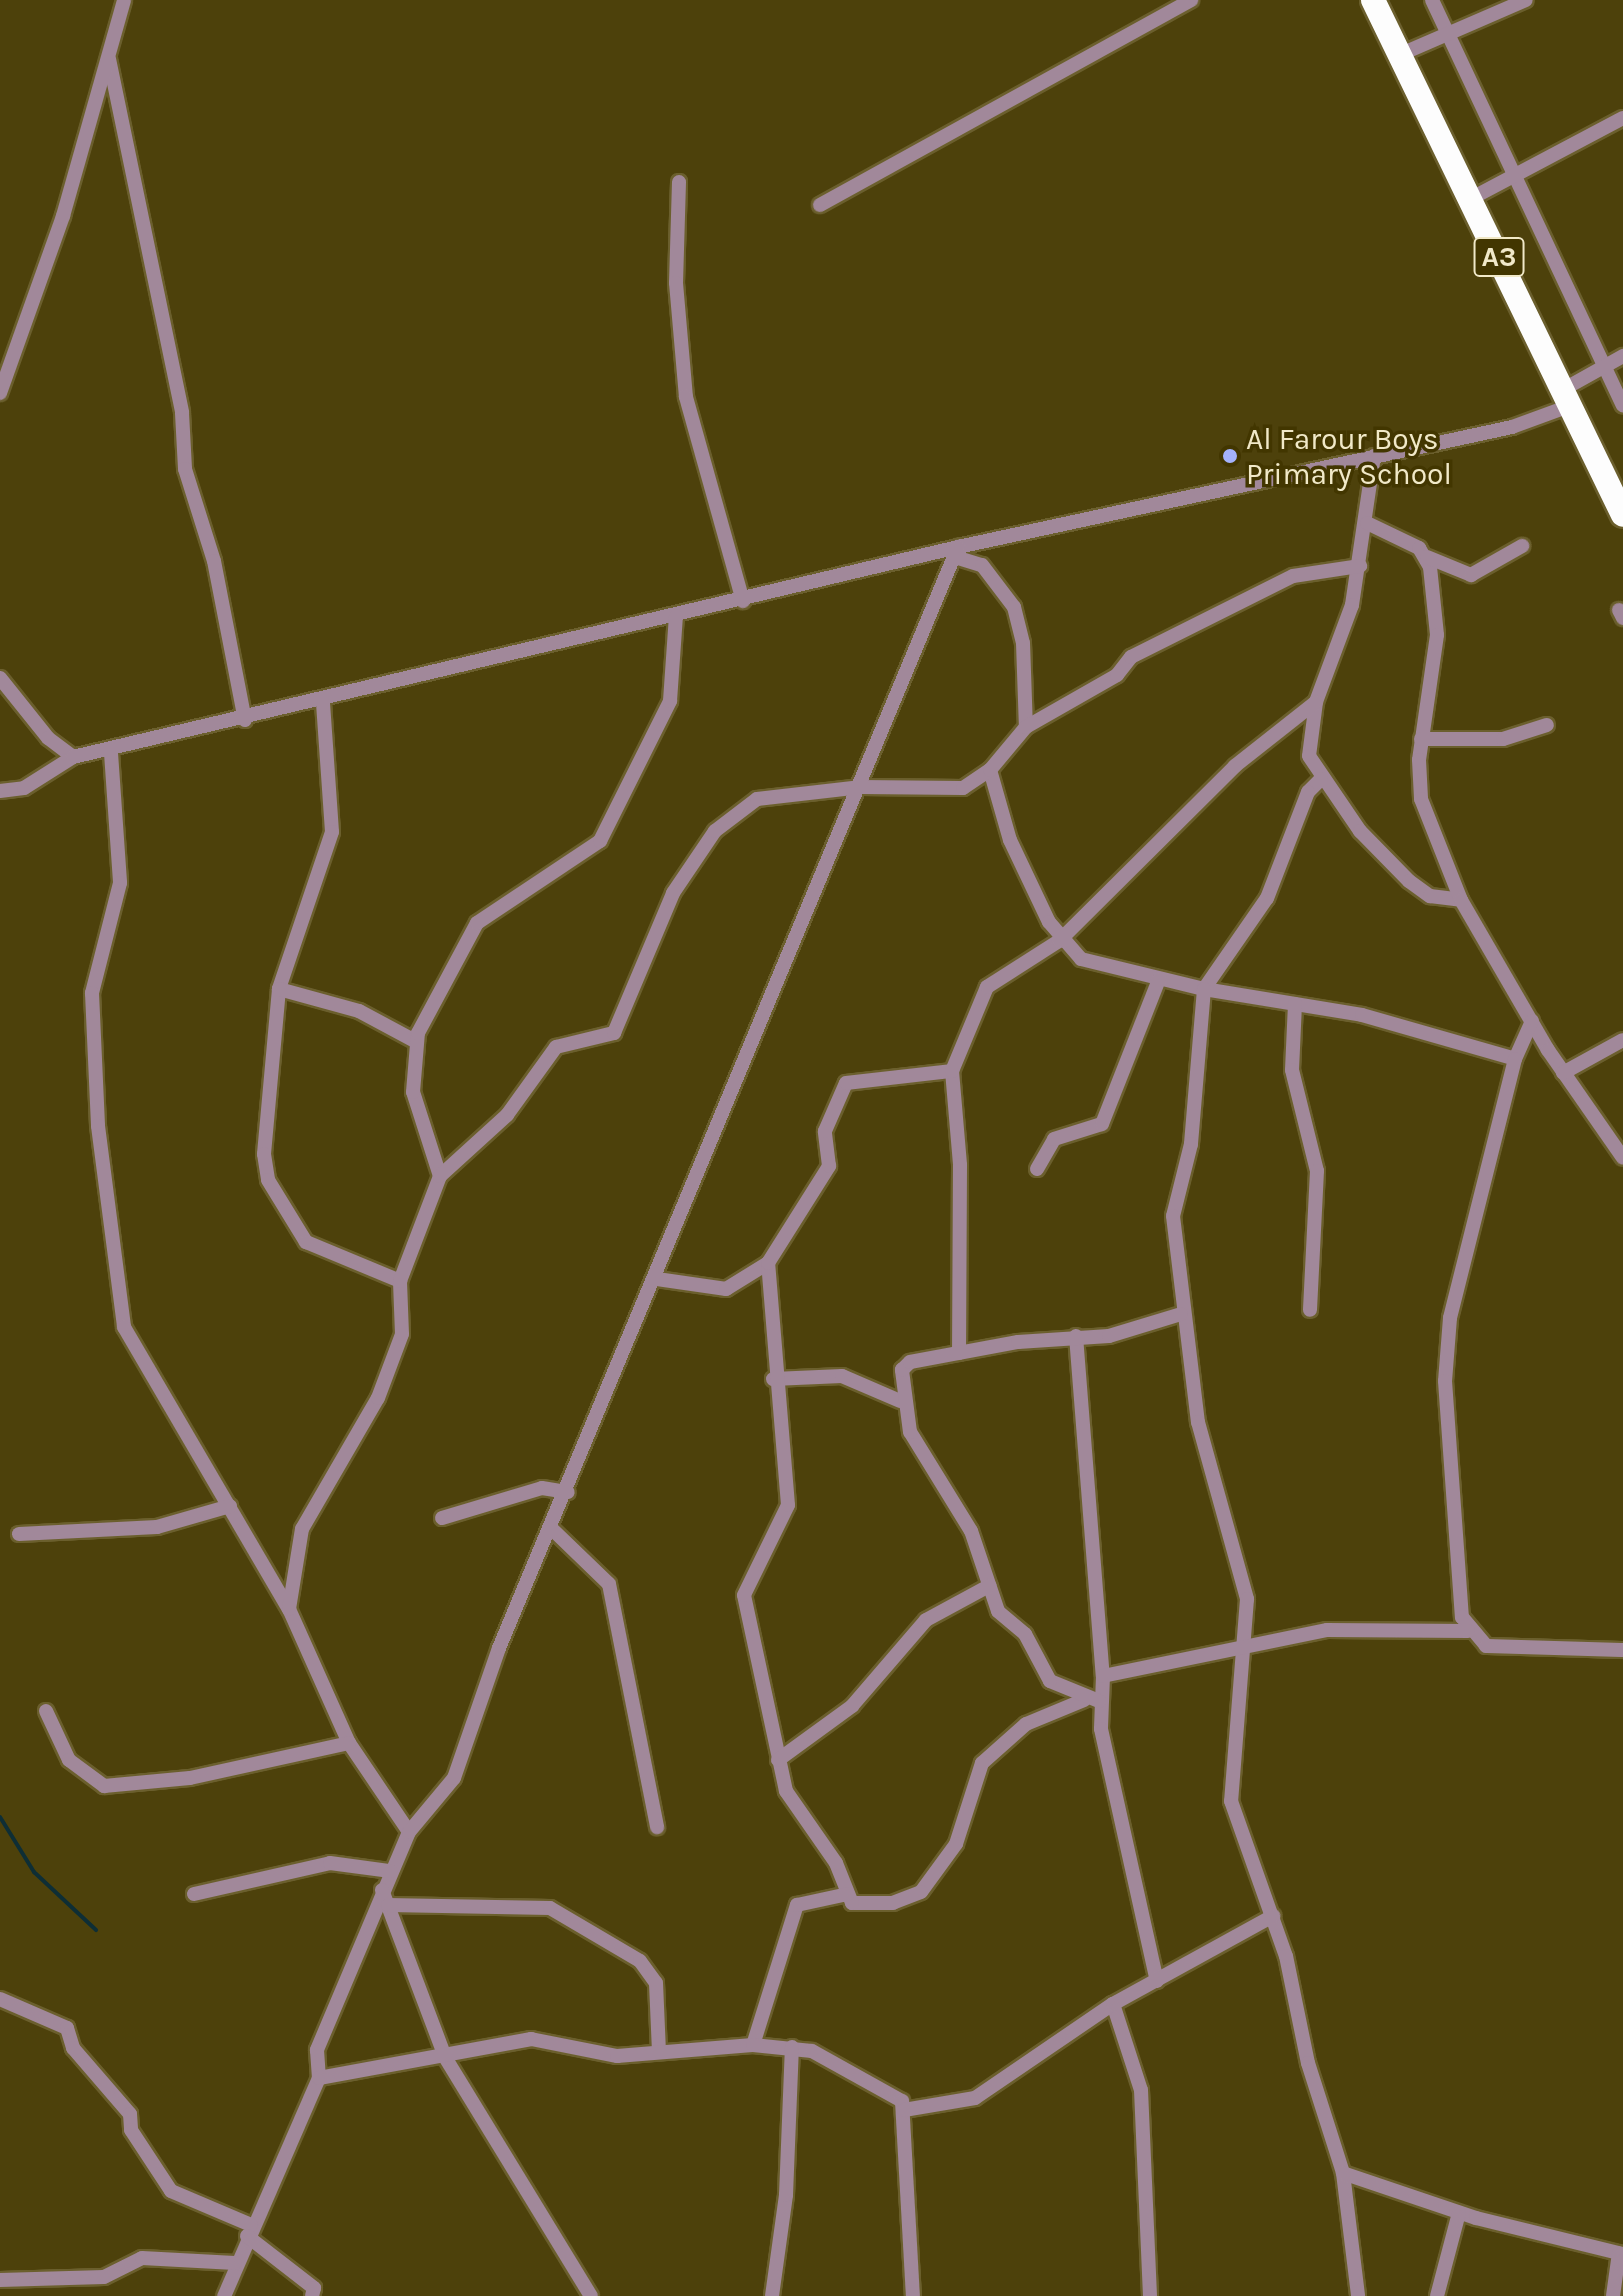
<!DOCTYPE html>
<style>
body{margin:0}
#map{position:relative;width:1623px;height:2296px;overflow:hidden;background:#4d410b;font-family:Karla,sans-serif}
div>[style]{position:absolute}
.stream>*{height:4px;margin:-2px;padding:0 2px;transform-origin:2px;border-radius:2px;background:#0e2e35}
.roads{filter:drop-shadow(2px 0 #6b5f2d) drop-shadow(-2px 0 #6b5f2d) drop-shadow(0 2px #6b5f2d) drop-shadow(0 -2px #6b5f2d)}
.street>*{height:14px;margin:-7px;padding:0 7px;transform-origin:7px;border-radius:7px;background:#a1889a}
.highway>*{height:24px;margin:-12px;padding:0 12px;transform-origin:12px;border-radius:12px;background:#fdfdfd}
.dots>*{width:22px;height:22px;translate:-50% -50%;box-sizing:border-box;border:4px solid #423600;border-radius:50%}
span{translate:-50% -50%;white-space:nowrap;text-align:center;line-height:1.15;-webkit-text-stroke:7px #423600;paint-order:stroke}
.shield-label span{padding:2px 6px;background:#423600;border:2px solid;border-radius:6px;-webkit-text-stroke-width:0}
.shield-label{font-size:28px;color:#f1e9c8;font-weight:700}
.poi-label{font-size:30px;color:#f1e9c8}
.left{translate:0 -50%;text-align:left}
</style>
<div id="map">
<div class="stream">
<i style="left:0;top:1817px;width:65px;rotate:58.3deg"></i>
<i style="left:34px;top:1872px;width:85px;rotate:43.1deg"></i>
</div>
<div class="roads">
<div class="street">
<i style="left:1432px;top:0;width:448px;rotate:64.8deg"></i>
<i style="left:1399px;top:55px;width:138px;rotate:-23.4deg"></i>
<i style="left:109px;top:59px;width:361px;rotate:78.3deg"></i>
<i style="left:182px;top:413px;width:56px;rotate:86.9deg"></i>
<i style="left:185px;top:469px;width:96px;rotate:72.5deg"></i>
<i style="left:214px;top:561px;width:162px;rotate:79deg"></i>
<i style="left:679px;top:182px;width:101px;rotate:91.7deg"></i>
<i style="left:676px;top:283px;width:114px;rotate:85deg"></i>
<i style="left:686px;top:397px;width:212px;rotate:74.4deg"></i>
<i style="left:1470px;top:199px;width:173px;rotate:-27.9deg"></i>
<i style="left:820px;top:205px;width:424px;rotate:-28.9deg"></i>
<i style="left:1564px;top:389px;width:68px;rotate:-29.2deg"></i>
<i style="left:0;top:393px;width:188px;rotate:-70.4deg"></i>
<i style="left:63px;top:216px;width:224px;rotate:-74.2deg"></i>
<i style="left:1374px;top:456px;width:151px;rotate:98.4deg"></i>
<i style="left:1352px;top:605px;width:103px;rotate:110.4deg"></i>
<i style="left:1316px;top:702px;width:54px;rotate:97.4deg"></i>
<i style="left:1309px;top:756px;width:91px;rotate:55.8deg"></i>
<i style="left:1360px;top:831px;width:70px;rotate:45.6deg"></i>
<i style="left:1409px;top:881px;width:26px;rotate:36deg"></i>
<i style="left:1430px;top:896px;width:31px;rotate:7deg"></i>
<i style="left:1367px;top:523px;width:58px;rotate:25.7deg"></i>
<i style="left:1419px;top:548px;width:22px;rotate:60deg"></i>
<i style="left:1430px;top:567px;width:68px;rotate:84.1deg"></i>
<i style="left:1437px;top:635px;width:126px;rotate:98.2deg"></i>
<i style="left:1419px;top:760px;width:39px;rotate:87deg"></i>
<i style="left:1421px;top:799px;width:109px;rotate:68.4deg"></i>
<i style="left:1461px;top:900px;width:173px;rotate:59.9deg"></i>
<i style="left:1548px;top:1050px;width:131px;rotate:55.2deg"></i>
<i style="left:955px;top:557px;width:28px;rotate:17deg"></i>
<i style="left:982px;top:565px;width:53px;rotate:52.7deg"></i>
<i style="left:1014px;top:607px;width:37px;rotate:76deg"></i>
<i style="left:1023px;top:643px;width:84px;rotate:88deg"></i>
<i style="left:1427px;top:557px;width:48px;rotate:22.2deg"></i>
<i style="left:1471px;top:575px;width:59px;rotate:-29.6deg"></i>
<i style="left:1619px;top:610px;width:9px;rotate:63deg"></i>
<i style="left:0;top:678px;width:77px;rotate:51.3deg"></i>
<i style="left:48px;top:738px;width:31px;rotate:37deg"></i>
<i style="left:323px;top:703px;width:129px;rotate:86deg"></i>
<i style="left:332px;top:832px;width:166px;rotate:108.7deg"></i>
<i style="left:279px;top:989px;width:166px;rotate:95.2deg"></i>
<i style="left:264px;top:1154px;width:26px;rotate:81deg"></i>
<i style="left:268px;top:1180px;width:73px;rotate:58.5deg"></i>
<i style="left:306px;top:1242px;width:102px;rotate:22.5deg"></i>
<i style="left:1421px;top:739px;width:82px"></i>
<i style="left:1503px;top:739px;width:46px;rotate:-17.7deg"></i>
<i style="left:111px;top:753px;width:130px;rotate:86deg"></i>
<i style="left:120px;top:883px;width:114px;rotate:104.3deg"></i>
<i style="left:92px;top:993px;width:133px;rotate:87.4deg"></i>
<i style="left:98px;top:1126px;width:203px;rotate:82.6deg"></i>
<i style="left:124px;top:1327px;width:327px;rotate:59.7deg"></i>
<i style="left:289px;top:1609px;width:147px;rotate:65.9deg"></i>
<i style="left:349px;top:1743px;width:107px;rotate:56deg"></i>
<i style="left:409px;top:1832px;width:237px;rotate:112.9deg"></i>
<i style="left:317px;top:2050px;width:28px;rotate:86deg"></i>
<i style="left:319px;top:2078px;width:238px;rotate:113.5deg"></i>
<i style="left:990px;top:770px;width:73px;rotate:74.1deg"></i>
<i style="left:1010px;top:840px;width:91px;rotate:64.6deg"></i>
<i style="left:1049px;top:922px;width:49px;rotate:49.1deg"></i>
<i style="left:1081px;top:959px;width:127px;rotate:13.7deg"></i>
<i style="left:1204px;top:989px;width:160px;rotate:9.3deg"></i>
<i style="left:1362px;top:1015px;width:159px;rotate:16deg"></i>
<i style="left:1321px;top:779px;width:18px;rotate:135deg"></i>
<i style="left:1308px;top:792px;width:114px;rotate:111.1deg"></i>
<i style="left:1267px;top:898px;width:111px;rotate:124.7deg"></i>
<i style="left:1204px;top:989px;width:156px;rotate:94.8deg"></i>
<i style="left:1191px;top:1144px;width:74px;rotate:104deg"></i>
<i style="left:1173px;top:1216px;width:208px;rotate:83.1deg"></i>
<i style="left:1198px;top:1422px;width:184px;rotate:74.5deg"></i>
<i style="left:1247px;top:1599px;width:203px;rotate:94.5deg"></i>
<i style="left:1231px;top:1801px;width:164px;rotate:70.5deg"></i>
<i style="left:1286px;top:1956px;width:109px;rotate:78.4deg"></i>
<i style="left:1308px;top:2063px;width:115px;rotate:72.3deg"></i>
<i style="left:1343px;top:2173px;width:124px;rotate:83deg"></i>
<i style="left:0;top:791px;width:24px;rotate:-7deg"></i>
<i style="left:24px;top:788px;width:58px;rotate:-32.3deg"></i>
<i style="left:73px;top:757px;width:910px;rotate:-13.35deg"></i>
<i style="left:958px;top:547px;width:567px;rotate:-12.22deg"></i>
<i style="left:1512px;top:427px;width:64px;rotate:-20.1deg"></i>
<i style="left:279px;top:989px;width:83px;rotate:15.4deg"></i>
<i style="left:359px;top:1011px;width:64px;rotate:28.2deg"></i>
<i style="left:1295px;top:1004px;width:66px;rotate:92.6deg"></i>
<i style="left:1292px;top:1070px;width:104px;rotate:76.1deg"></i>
<i style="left:1317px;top:1171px;width:139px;rotate:92.9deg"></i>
<i style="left:1532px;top:1021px;width:42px;rotate:114.1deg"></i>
<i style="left:1515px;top:1059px;width:267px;rotate:104.1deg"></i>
<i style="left:1450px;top:1318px;width:63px;rotate:94.5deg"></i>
<i style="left:1445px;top:1381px;width:237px;rotate:85.9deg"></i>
<i style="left:1462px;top:1617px;width:38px;rotate:50deg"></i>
<i style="left:1486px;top:1646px;width:137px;rotate:1.7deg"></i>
<i style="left:952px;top:1071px;width:94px;rotate:85.1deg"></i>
<i style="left:960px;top:1165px;width:188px;rotate:90.3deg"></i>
<i style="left:1563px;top:1073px;width:68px;rotate:-28.8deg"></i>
<i style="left:1037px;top:1169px;width:34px;rotate:-60deg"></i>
<i style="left:1054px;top:1139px;width:50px;rotate:-17.4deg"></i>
<i style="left:1102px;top:1124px;width:156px;rotate:-68.5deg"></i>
<i style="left:440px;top:1176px;width:88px;rotate:-107.8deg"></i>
<i style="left:413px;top:1092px;width:59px;rotate:-85.2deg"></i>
<i style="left:418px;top:1033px;width:125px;rotate:-61.8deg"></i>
<i style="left:477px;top:923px;width:148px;rotate:-33.7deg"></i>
<i style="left:600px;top:841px;width:157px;rotate:-63.4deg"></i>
<i style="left:670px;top:701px;width:85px;rotate:-86deg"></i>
<i style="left:657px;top:1279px;width:70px;rotate:8.2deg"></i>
<i style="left:726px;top:1289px;width:49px;rotate:-31.8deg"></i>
<i style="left:1076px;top:1336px;width:341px;rotate:85.5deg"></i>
<i style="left:1103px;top:1676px;width:53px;rotate:92.2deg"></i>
<i style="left:1101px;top:1729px;width:258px;rotate:77.5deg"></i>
<i style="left:773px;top:1379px;width:69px;rotate:-2.5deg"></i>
<i style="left:842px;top:1376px;width:63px;rotate:23.3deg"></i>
<i style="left:442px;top:1518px;width:104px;rotate:-16.7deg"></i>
<i style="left:542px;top:1488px;width:26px;rotate:9deg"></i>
<i style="left:552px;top:1529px;width:79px;rotate:44deg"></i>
<i style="left:609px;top:1584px;width:248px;rotate:78.8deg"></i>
<i style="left:19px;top:1534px;width:138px;rotate:-2.9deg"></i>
<i style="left:157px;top:1527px;width:76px;rotate:-16deg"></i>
<i style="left:289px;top:1609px;width:81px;rotate:-80.8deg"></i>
<i style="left:302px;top:1529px;width:151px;rotate:-59.9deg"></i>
<i style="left:378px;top:1398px;width:68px;rotate:-69.4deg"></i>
<i style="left:402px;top:1334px;width:53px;rotate:-92.2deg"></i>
<i style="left:400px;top:1281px;width:112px;rotate:-69.1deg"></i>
<i style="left:440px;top:1176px;width:91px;rotate:-42.3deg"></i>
<i style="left:507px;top:1115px;width:84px;rotate:-54.2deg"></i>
<i style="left:556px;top:1047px;width:60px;rotate:-13.6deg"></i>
<i style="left:614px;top:1033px;width:152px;rotate:-67.1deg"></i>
<i style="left:673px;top:893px;width:75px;rotate:-55.9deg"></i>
<i style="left:715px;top:831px;width:53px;rotate:-37.3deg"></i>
<i style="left:757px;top:799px;width:105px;rotate:-6.6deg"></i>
<i style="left:861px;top:787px;width:102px;rotate:0.6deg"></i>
<i style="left:963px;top:788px;width:32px;rotate:-34deg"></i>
<i style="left:990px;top:770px;width:56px;rotate:-50.1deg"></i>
<i style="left:1026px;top:727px;width:105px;rotate:-29.7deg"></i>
<i style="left:1117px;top:675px;width:23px;rotate:-52deg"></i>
<i style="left:1131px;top:657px;width:181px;rotate:-26.6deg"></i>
<i style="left:1293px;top:576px;width:68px;rotate:-8.5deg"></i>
<i style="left:1103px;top:1676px;width:229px;rotate:-11.6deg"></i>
<i style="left:1327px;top:1630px;width:141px;rotate:0.4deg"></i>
<i style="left:1084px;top:1700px;width:63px;rotate:157.5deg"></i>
<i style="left:1026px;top:1724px;width:59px;rotate:138.4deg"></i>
<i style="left:982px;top:1763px;width:85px;rotate:107.8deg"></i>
<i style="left:956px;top:1844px;width:59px;rotate:126.1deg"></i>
<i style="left:921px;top:1892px;width:30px;rotate:159deg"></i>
<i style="left:893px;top:1903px;width:41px;rotate:180deg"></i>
<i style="left:852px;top:1903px;width:43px;rotate:-111.8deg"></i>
<i style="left:836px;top:1863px;width:88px;rotate:-124.8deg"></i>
<i style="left:786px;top:1791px;width:200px;rotate:-102.1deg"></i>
<i style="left:744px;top:1595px;width:100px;rotate:-63.9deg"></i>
<i style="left:788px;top:1505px;width:243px;rotate:-94.7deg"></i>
<i style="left:768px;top:1263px;width:115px;rotate:-57.8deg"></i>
<i style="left:829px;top:1166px;width:35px;rotate:-97deg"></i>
<i style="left:825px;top:1131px;width:52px;rotate:-66.4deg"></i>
<i style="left:846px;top:1083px;width:107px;rotate:-6.5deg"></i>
<i style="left:952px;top:1071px;width:91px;rotate:-67.4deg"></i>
<i style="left:987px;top:987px;width:85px;rotate:-32.6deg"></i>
<i style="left:1059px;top:941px;width:248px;rotate:-44.8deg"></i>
<i style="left:1235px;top:766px;width:103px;rotate:-38.3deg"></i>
<i style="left:1099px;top:1701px;width:53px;rotate:-157.8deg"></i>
<i style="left:1050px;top:1681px;width:53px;rotate:-118deg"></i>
<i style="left:1025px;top:1634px;width:35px;rotate:-140deg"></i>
<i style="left:998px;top:1611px;width:84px;rotate:-108.6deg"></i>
<i style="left:971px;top:1531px;width:116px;rotate:-121.6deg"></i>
<i style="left:910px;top:1432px;width:63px;rotate:-97.4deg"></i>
<i style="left:902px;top:1370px;width:11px;rotate:-45deg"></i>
<i style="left:910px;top:1362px;width:110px;rotate:-10.5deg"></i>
<i style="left:1018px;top:1342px;width:91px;rotate:-3.8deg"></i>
<i style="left:1109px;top:1336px;width:75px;rotate:-17deg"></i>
<i style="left:46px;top:1711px;width:54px;rotate:64.9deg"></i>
<i style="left:69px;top:1760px;width:44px;rotate:36.6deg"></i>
<i style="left:104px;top:1786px;width:86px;rotate:-5.3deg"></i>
<i style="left:190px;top:1778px;width:163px;rotate:-12.4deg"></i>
<i style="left:778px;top:1760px;width:92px;rotate:-36.1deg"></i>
<i style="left:852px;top:1706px;width:113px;rotate:-49.3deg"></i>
<i style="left:926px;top:1620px;width:72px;rotate:-28.4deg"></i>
<i style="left:409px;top:1832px;width:70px;rotate:-50.2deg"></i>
<i style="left:454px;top:1778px;width:138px;rotate:-70.9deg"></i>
<i style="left:499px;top:1648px;width:1193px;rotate:-67.37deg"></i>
<i style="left:382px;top:1890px;width:178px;rotate:69.3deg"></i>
<i style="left:445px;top:2057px;width:280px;rotate:58.6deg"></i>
<i style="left:194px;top:1894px;width:139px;rotate:-12.8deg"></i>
<i style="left:330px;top:1863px;width:61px;rotate:7.6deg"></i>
<i style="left:388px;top:1905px;width:162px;rotate:1.1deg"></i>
<i style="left:550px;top:1908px;width:104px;rotate:30.5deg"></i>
<i style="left:640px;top:1961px;width:27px;rotate:54deg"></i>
<i style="left:656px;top:1983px;width:69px;rotate:87.5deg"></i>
<i style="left:0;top:1999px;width:73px;rotate:23.4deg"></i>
<i style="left:67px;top:2028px;width:21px;rotate:73deg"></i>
<i style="left:73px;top:2048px;width:87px;rotate:49.2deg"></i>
<i style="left:130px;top:2114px;width:16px;rotate:86deg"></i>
<i style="left:131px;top:2130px;width:73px;rotate:56.7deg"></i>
<i style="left:171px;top:2191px;width:87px;rotate:23deg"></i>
<i style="left:1113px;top:2004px;width:90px;rotate:72deg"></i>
<i style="left:1141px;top:2090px;width:206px;rotate:87.5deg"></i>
<i style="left:753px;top:2045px;width:147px;rotate:-72.6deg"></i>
<i style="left:797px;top:1905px;width:52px;rotate:-12.2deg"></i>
<i style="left:319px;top:2078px;width:216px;rotate:-10.4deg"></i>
<i style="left:531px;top:2039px;width:88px;rotate:11.2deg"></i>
<i style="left:617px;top:2056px;width:136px;rotate:-4.6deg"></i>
<i style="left:753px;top:2045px;width:59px;rotate:5.8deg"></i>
<i style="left:812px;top:2051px;width:103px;rotate:29.1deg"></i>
<i style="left:902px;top:2101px;width:195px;rotate:86.8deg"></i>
<i style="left:904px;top:2110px;width:72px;rotate:-9.6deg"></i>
<i style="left:975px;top:2098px;width:167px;rotate:-34.3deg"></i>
<i style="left:1113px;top:2004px;width:183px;rotate:-28.8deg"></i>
<i style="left:1343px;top:2173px;width:140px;rotate:18.7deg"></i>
<i style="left:1476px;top:2218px;width:151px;rotate:13.8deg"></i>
<i style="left:247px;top:2236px;width:85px;rotate:37.8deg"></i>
<i style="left:314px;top:2288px;width:8px;rotate:104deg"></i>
<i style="left:0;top:2280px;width:104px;rotate:-1.7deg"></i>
<i style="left:104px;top:2277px;width:42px;rotate:-26.6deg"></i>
<i style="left:142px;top:2258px;width:93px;rotate:3.1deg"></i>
<i style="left:772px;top:2296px;width:102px;rotate:-82.1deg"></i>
<i style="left:786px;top:2195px;width:148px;rotate:-87.7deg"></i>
<i style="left:1437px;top:2296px;width:86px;rotate:-75.2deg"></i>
<i style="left:1613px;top:2296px;width:43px;rotate:-82.1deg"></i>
</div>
<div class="highway">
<i style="left:1373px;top:0;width:572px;rotate:64.11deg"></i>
</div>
</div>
<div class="dots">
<i style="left:1230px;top:456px;background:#a4b2fc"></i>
</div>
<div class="shield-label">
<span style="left:1499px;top:257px">A3</span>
</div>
<div class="poi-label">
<span class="left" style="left:1246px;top:456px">Al Farour Boys<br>Primary School</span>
</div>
</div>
